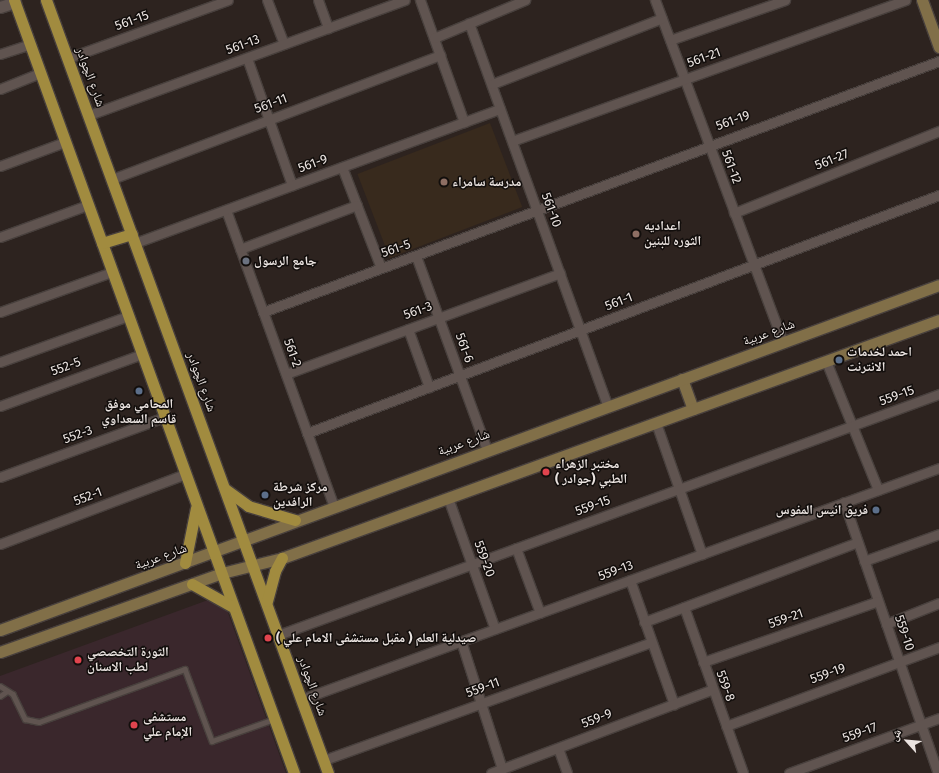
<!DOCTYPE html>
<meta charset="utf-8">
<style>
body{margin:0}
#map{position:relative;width:939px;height:773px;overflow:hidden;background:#2d231f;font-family:"Fira Sans","Noto Naskh Arabic",sans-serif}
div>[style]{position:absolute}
.education>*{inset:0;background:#382a1d;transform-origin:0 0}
.medical>*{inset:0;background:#3a272c}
.roads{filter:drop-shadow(1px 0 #48403d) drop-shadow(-1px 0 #48403d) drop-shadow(0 1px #48403d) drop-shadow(0 -1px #48403d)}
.service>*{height:4.5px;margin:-2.25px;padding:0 2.25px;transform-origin:2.25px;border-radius:2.25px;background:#605450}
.minor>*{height:9px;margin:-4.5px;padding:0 4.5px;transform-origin:4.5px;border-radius:4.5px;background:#605450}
.tertiary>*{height:11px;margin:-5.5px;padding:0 5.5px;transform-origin:5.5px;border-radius:5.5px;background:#605450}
.secondary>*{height:11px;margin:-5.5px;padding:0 5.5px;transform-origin:5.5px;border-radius:5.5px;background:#816f48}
.primary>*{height:11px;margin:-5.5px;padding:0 5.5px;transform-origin:5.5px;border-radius:5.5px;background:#a18b3f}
.dots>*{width:11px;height:11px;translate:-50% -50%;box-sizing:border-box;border:2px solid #120e0c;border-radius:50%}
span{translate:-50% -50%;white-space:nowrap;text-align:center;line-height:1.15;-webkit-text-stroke:3px #120e0c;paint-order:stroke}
.street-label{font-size:13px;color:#eae3e0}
.poi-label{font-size:13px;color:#eae3e0;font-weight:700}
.left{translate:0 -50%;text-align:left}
.right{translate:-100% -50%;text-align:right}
.north{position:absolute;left:887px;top:721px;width:40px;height:40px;-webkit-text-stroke:3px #120e0c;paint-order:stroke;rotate:297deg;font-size:11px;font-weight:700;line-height:16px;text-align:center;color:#eae3e0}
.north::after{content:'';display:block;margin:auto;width:14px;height:18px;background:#eae3e0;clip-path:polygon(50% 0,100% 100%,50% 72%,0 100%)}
</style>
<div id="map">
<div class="education">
<i style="left:490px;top:123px;width:90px;height:142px;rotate:69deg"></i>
</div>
<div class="medical">
<i style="clip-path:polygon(208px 600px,227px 610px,286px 773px,0 773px,0 676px)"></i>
</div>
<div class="roads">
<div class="service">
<i style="left:0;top:686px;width:15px;rotate:32deg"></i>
<i style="left:13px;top:694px;width:28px;rotate:64deg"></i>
<i style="left:25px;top:719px;width:14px;rotate:12deg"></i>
<i style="left:39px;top:722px;width:155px;rotate:-20deg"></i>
<i style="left:185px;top:669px;width:77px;rotate:69.4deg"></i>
<i style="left:212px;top:741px;width:66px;rotate:-19.5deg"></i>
<i style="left:0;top:696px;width:7px;rotate:-34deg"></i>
</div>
<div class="minor">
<i style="left:267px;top:0;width:47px;rotate:68.9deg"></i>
<i style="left:318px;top:0;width:30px;rotate:70deg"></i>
<i style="left:420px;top:0;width:130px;rotate:70.2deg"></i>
<i style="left:655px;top:0;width:365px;rotate:69.5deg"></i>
<i style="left:469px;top:23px;width:407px;rotate:70.1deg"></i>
<i style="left:434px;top:38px;width:99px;rotate:-22.7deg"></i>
<i style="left:670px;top:40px;width:122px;rotate:-19.2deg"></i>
<i style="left:0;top:54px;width:32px;rotate:-18deg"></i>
<i style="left:68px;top:58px;width:170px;rotate:-19.9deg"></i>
<i style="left:247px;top:58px;width:135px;rotate:70.5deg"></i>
<i style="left:492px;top:84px;width:182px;rotate:-21.2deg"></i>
<i style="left:0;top:89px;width:43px;rotate:-21.8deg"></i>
<i style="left:89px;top:115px;width:336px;rotate:-20deg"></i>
<i style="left:512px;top:141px;width:418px;rotate:-19.7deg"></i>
<i style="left:0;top:166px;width:69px;rotate:-20.3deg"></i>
<i style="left:342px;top:167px;width:108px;rotate:68.9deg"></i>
<i style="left:112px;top:179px;width:351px;rotate:-20.7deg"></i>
<i style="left:226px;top:210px;width:315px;rotate:70deg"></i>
<i style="left:734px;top:213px;width:221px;rotate:-21.8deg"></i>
<i style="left:0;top:237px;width:94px;rotate:-20deg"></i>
<i style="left:135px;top:243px;width:389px;rotate:-20.2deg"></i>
<i style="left:240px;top:249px;width:125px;rotate:-20.6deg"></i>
<i style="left:416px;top:256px;width:207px;rotate:69.9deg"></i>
<i style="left:0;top:312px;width:119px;rotate:-19.7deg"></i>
<i style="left:263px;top:312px;width:721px;rotate:-20.37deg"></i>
<i style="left:408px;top:329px;width:62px;rotate:70.1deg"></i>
<i style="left:826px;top:361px;width:139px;rotate:68deg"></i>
<i style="left:0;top:362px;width:136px;rotate:-19.8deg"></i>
<i style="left:286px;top:374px;width:292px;rotate:-20.2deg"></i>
<i style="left:0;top:406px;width:151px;rotate:-20.1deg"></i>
<i style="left:656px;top:423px;width:139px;rotate:70.7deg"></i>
<i style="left:307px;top:433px;width:675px;rotate:-20.64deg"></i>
<i style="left:0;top:477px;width:176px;rotate:-20deg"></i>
<i style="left:448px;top:498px;width:139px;rotate:70.3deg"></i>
<i style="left:844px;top:502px;width:287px;rotate:70.9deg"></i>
<i style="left:0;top:544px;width:198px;rotate:-20.7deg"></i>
<i style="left:516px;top:548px;width:69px;rotate:69.7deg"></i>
<i style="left:864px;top:561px;width:80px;rotate:-19.8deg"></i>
<i style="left:630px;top:580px;width:132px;rotate:70.5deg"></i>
<i style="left:684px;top:607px;width:176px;rotate:70.4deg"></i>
<i style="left:644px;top:622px;width:228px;rotate:-20.5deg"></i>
<i style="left:886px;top:624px;width:57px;rotate:-21.6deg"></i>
<i style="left:278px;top:635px;width:704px;rotate:-20.03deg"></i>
<i style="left:461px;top:641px;width:134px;rotate:72.2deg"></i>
<i style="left:703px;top:662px;width:185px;rotate:-19.2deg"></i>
<i style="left:302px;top:699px;width:678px;rotate:-19.93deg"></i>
<i style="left:726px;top:726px;width:227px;rotate:-20.3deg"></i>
<i style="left:558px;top:748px;width:27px;rotate:70deg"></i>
<i style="left:324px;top:760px;width:348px;rotate:-19.8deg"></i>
<i style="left:491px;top:773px;width:237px;rotate:-20.7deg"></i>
<i style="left:789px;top:773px;width:160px;rotate:-20.1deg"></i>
</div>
<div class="tertiary">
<i style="left:0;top:7px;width:16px;rotate:-18deg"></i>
</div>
<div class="secondary">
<i style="left:922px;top:0;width:50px;rotate:70.1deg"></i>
<i style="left:682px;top:379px;width:32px;rotate:70deg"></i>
<i style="left:0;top:630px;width:1000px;rotate:-20.17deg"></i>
<i style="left:0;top:652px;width:236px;rotate:-19.6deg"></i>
<i style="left:222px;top:573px;width:62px;rotate:-14deg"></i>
<i style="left:282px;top:558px;width:699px;rotate:-19.91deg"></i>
</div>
<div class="primary">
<i style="left:14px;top:0;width:822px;rotate:70.09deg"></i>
<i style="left:46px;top:0;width:823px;rotate:69.96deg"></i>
<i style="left:102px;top:243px;width:31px;rotate:-17deg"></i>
<i style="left:225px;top:489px;width:29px;rotate:36deg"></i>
<i style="left:248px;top:506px;width:49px;rotate:16.6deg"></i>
<i style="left:185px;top:563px;width:56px;rotate:-78.7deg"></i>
<i style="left:192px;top:584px;width:47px;rotate:29.3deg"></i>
<i style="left:267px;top:601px;width:31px;rotate:-75deg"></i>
<i style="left:275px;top:571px;width:15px;rotate:-62deg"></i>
</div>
</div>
<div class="dots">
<i style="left:444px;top:182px;background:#8d6e63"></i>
<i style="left:636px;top:234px;background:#8d6e63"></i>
<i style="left:246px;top:261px;background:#6b7280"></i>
<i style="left:839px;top:360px;background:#5c6f8a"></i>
<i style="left:139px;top:391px;background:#5c6f8a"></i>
<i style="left:546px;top:472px;background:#e0444e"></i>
<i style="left:265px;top:495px;background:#5c6f8a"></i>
<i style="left:876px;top:510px;background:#5c6f8a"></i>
<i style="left:268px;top:638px;background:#e0444e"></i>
<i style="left:78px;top:660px;background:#e0444e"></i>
<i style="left:134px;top:725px;background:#e0444e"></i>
</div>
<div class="street-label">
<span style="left:132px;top:21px;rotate:-20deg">561-15</span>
<span style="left:243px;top:45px;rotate:-20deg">561-13</span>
<span style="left:704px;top:58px;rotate:-20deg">561-21</span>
<span style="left:90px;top:77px;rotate:70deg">شارع الچوادر</span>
<span style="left:271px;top:104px;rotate:-20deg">561-11</span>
<span style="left:733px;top:121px;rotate:-20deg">561-19</span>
<span style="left:832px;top:160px;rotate:-22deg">561-27</span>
<span style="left:313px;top:164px;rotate:-20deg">561-9</span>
<span style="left:731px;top:167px;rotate:70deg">561-12</span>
<span style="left:551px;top:210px;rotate:70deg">561-10</span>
<span style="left:396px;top:249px;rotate:-19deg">561-5</span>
<span style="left:619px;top:302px;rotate:-21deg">561-1</span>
<span style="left:418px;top:311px;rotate:-20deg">561-3</span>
<span style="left:769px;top:333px;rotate:-20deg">شارع عربية</span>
<span style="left:464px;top:348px;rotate:70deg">561-6</span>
<span style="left:292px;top:353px;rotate:70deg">561-2</span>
<span style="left:66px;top:367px;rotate:-20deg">552-5</span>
<span style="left:201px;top:382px;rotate:70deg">شارع الچوادر</span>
<span style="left:897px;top:396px;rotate:-20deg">559-15</span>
<span style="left:78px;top:435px;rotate:-20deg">552-3</span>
<span style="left:464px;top:443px;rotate:-20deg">شارع عربية</span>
<span style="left:88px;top:497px;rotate:-21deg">552-1</span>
<span style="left:593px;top:506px;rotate:-20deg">559-15</span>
<span style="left:161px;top:557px;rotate:-20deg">شارع عربية</span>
<span style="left:484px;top:559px;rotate:70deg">559-20</span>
<span style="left:616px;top:571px;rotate:-20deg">559-13</span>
<span style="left:786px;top:619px;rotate:-19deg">559-21</span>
<span style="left:904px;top:633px;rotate:71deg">559-10</span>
<span style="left:828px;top:674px;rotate:-20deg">559-19</span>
<span style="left:312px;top:686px;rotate:70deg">شارع الچوادر</span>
<span style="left:725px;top:686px;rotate:70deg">559-8</span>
<span style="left:483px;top:688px;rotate:-20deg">559-11</span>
<span style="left:597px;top:719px;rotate:-21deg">559-9</span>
<span style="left:860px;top:733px;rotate:-20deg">559-17</span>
</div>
<div class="poi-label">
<span class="left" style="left:452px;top:182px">مدرسة سامراء</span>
<span class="left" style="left:644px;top:234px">اعداديه<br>الثوره للبنين</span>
<span class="left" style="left:254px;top:261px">جامع الرسول</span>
<span class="left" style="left:847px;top:360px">احمد لخدمات<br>الانترنت</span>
<span style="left:139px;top:412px">المحامي موفق<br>قاسم السعداوي</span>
<span class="left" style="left:555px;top:472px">مختبر الزهراء<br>الطبي (جوادر )</span>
<span class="left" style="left:273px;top:495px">مركز شرطة<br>الرافدين</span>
<span class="right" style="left:868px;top:510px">فريق انيس المفوس</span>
<span class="left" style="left:276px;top:638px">صيدلية العلم ( مقبل مستشفى الامام علي )</span>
<span class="left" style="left:87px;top:660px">الثورة التخصصي<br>لطب الاسنان</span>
<span class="left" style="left:143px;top:725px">مستشفى<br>الإمام علي</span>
</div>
<div class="north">ش</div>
</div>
